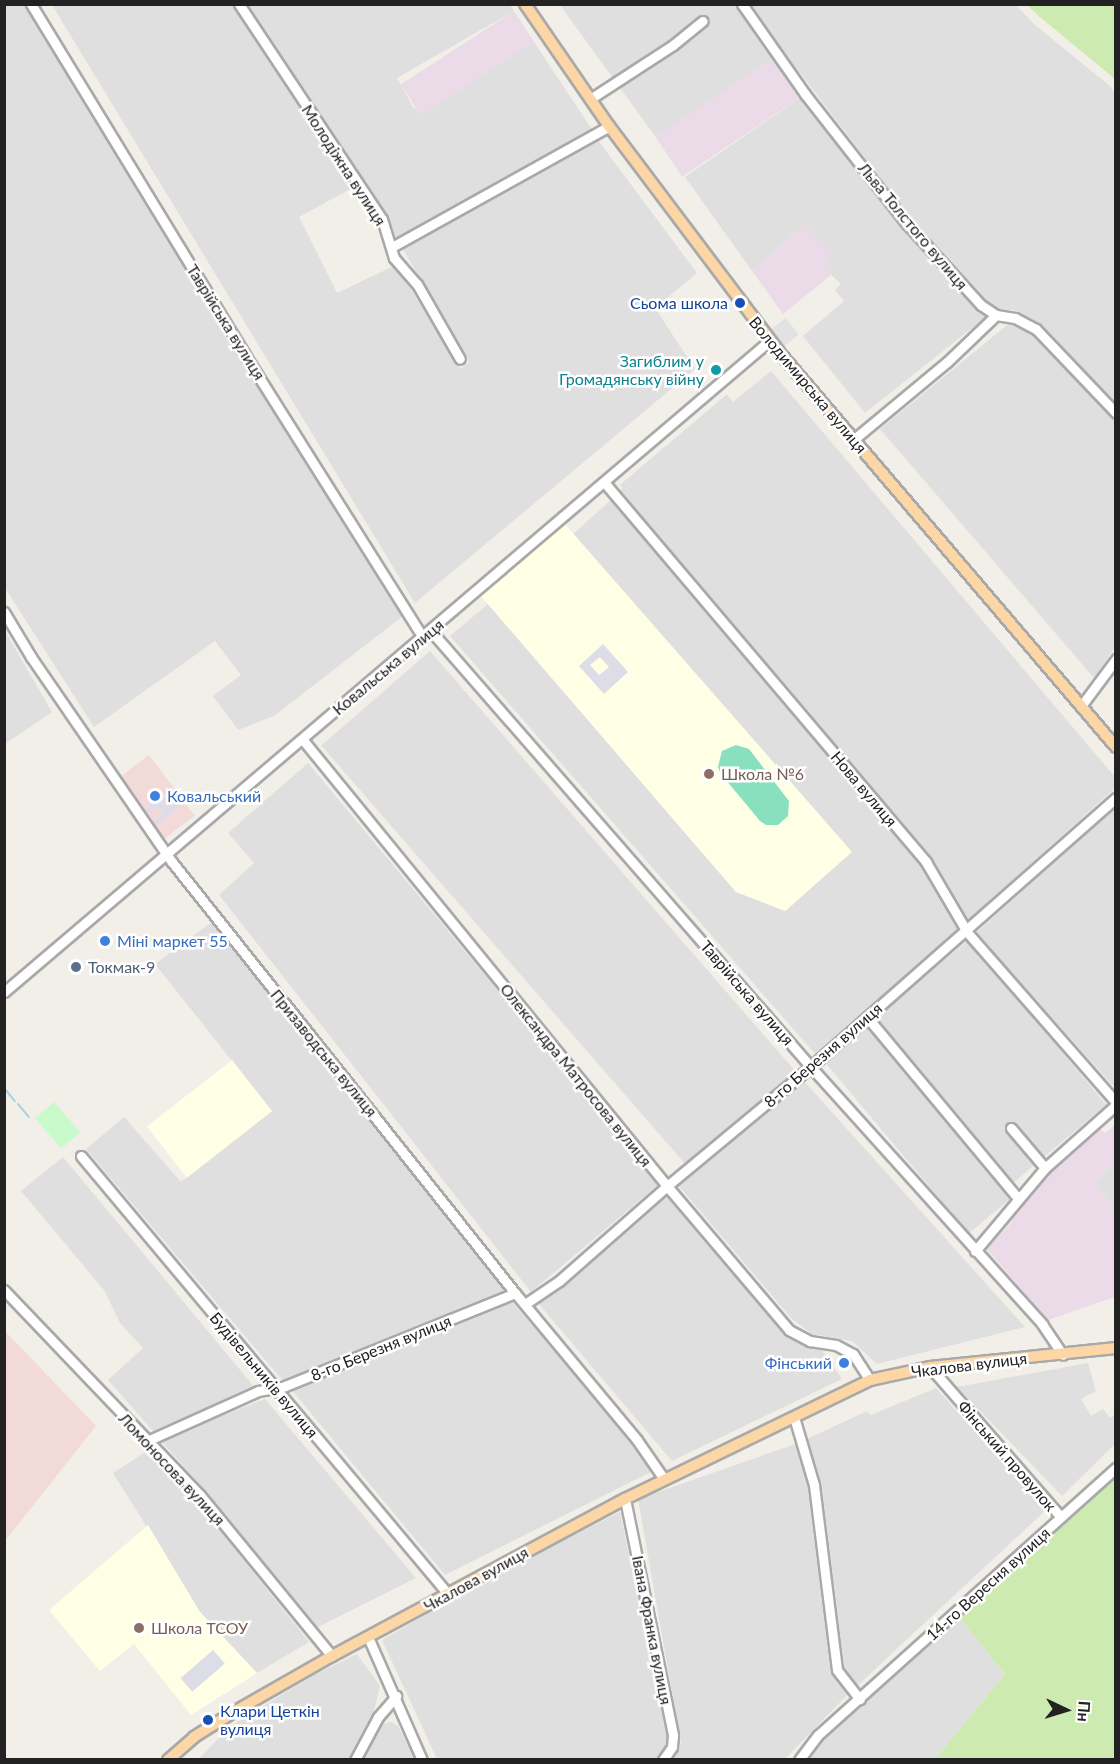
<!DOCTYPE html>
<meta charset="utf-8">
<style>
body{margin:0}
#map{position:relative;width:1120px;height:1764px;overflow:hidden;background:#f2efe9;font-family:Lato,sans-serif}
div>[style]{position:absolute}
.residential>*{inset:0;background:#e0dfdf;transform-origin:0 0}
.commercial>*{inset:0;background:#f2dad9;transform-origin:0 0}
.industrial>*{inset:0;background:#ebdbe8;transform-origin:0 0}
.education>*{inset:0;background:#ffffe5;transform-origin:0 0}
.grass>*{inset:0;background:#cdebb0}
.park>*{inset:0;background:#c8facc;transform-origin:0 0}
.pitch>*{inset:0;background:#88e0be}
.parking>*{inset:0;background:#e2e2e2;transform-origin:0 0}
.plaza>*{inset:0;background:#dddde8;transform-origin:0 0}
.stream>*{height:2px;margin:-1px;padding:0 1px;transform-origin:1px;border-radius:1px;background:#aad3df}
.roads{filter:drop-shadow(2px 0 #a9a9a9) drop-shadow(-2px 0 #a9a9a9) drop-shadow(0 2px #a9a9a9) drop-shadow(0 -2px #a9a9a9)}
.minor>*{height:9px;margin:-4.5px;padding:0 4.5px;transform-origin:4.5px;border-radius:4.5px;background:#fff}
.major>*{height:10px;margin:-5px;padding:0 5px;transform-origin:5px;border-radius:5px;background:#fcd6a4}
.dots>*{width:16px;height:16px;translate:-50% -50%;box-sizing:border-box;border:3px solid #fff;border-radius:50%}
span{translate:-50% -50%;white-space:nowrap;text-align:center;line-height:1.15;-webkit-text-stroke:5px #fff;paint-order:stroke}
.street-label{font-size:16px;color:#222}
.transit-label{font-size:16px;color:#164399}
.right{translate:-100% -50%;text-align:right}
.left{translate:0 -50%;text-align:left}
.culture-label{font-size:16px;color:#0d838f}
.education-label{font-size:16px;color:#785e54}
.shop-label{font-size:16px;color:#366cbe}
.service-label{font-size:16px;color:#4e5e75}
.frame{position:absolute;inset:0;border:6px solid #222;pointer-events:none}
.north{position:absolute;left:1036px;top:1680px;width:60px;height:60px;-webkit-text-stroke:4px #fff;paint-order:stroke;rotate:94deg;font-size:16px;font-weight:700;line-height:24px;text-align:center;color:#222}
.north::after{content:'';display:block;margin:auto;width:21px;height:27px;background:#222;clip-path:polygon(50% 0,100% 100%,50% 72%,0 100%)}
</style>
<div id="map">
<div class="residential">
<i style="clip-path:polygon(24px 4px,403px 616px,274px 716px,238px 730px,213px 696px,241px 675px,215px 641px,94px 727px,5px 588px,4px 5px)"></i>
<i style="clip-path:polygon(52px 5px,233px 5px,354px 187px,299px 217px,337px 293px,396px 265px,461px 369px,469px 362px,401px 246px,597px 139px,697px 273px,655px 308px,695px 369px,415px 603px)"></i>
<i style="clip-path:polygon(248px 5px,510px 5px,514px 11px,397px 78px,414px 109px,534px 42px,593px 131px,397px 240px,384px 214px)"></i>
<i style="clip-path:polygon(560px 5px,734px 5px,774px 57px,657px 139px)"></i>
<i style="clip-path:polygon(748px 5px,1016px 5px,1035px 25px,1110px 86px,1116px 96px,1115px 408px,1038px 324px,1014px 310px,996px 311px,986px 303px,917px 226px)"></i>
<i style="clip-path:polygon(801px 97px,907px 229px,986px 317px,865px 413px,803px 336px,844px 301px,835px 290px,841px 284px,822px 266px,832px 255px,805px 225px,752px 271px,685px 177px)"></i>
<i style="clip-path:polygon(1012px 321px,1034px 332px,1115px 421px,1115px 647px,1094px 678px,880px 429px)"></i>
<i style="clip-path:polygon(771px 371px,1115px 777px,1115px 788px,965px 923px,929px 860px,618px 492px,623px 488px,620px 485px,727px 394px,733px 402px)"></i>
<i style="clip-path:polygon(612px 499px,921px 866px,959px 929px,816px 1055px,450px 636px,488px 604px,736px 892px,786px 911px,851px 851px,573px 534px)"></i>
<i style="clip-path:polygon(5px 631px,52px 712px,5px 744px,4px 744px)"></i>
<i style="left:430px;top:651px;width:557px;height:144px;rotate:49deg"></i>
<i style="clip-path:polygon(308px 763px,659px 1184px,531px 1292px,219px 895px,254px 863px,228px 833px)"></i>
<i style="clip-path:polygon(1115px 807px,1115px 1088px,976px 933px)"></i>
<i style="clip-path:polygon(213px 921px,506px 1292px,283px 1381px,86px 1149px,124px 1117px,181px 1182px,272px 1111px,155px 964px)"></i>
<i style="left:968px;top:940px;width:215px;height:123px;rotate:50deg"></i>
<i style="left:870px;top:1024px;width:224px;height:59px;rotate:50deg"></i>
<i style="clip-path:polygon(804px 1081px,1025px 1327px,877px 1364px,852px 1341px,812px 1334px,792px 1319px,678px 1185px)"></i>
<i style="clip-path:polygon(63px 1157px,256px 1389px,153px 1431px,108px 1380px,143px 1348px,120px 1323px,104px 1290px,21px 1191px)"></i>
<i style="clip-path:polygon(1115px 1163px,1115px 1209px,1095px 1183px)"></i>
<i style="clip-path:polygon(667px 1197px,784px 1334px,819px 1346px,842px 1379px,672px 1461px,538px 1303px,564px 1286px)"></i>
<i style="clip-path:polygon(511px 1301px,636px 1446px,651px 1472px,445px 1575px,291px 1389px)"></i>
<i style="clip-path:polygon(1088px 1363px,1096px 1391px,1081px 1399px,1091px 1416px,1103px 1409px,1110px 1418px,1115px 1415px,1115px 1444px,1062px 1496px,957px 1387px)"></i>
<i style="clip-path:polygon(936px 1388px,1046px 1510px,858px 1685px,841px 1668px,820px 1484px,807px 1439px,867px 1411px,871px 1415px)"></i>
<i style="clip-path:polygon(265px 1399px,416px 1578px,316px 1628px,207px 1492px,160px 1440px)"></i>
<i style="clip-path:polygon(798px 1443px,810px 1485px,832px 1672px,848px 1694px,785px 1759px,669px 1759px,681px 1743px,638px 1499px)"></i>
<i style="clip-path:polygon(147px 1451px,193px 1497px,309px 1642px,257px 1673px,200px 1612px,113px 1473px)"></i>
<i style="clip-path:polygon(620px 1512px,667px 1736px,666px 1747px,657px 1759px,437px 1759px,382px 1640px,498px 1573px)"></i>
<i style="clip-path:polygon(960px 1618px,1005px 1674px,935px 1759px,806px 1760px,823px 1737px)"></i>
<i style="clip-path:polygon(357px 1654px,380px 1686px,372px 1719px,349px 1759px,198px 1760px,229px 1727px,314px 1675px)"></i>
<i style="clip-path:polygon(391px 1722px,398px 1726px,415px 1759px,361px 1759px,382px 1724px)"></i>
</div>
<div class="commercial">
<i style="left:149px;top:755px;width:76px;height:39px;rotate:53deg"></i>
<i style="clip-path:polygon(4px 1330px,96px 1426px,5px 1541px,4px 1541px)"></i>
</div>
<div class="industrial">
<i style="left:514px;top:11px;width:37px;height:135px;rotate:57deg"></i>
<i style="left:774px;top:57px;width:48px;height:143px;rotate:56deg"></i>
<i style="clip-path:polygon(805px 225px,833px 255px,822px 265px,831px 275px,783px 314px,752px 271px)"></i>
<i style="clip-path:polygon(1115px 1125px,1115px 1163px,1095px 1183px,1115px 1209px,1115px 1297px,1048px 1320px,986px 1248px,1012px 1222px,1007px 1216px,1097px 1126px,1105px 1133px)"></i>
</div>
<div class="education">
<i style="clip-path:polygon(564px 523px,852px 852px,785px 911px,736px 892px,481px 596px)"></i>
<i style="left:232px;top:1060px;width:65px;height:108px;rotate:52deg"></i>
<i style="clip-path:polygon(148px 1525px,200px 1612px,257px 1673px,191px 1715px,134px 1644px,100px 1671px,49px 1610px)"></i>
</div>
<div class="grass">
<i style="clip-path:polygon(1027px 5px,1115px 5px,1115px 79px,1041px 18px)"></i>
<i style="clip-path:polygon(1115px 1477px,1115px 1759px,935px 1759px,1005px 1674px,959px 1617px)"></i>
</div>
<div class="park">
<i style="left:54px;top:1102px;width:40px;height:25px;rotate:49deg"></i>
</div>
<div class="pitch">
<i style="clip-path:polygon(736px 745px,749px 749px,789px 801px,788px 816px,778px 825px,766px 825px,760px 821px,721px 774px,718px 767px,722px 751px)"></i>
</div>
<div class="parking">
<i style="left:786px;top:318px;width:21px;height:26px;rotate:53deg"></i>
</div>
<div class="plaza">
<i style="clip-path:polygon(evenodd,603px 644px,628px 672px,604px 694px,579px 666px,603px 644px,600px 657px,609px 667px,599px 675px,590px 665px,600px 657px)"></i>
<i style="clip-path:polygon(159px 796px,168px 808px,179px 799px,183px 804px,153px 827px,150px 824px,163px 814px,157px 807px,144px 816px,142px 813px)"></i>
<i style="left:213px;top:1650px;width:18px;height:43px;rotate:49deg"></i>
</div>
<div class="stream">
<i style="left:4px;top:1088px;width:17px;rotate:50deg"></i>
<i style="left:18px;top:1104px;width:17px;rotate:50deg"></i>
</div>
<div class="roads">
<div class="minor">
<i style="left:31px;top:4px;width:411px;rotate:58.6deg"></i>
<i style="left:245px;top:355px;width:334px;rotate:57.8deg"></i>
<i style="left:239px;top:4px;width:258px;rotate:56.4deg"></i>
<i style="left:382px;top:219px;width:41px;rotate:72.9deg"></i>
<i style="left:394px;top:258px;width:35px;rotate:49deg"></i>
<i style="left:417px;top:284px;width:86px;rotate:60.2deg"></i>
<i style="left:742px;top:4px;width:110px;rotate:55deg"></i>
<i style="left:805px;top:94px;width:165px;rotate:51.9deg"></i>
<i style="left:907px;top:224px;width:110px;rotate:47.6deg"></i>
<i style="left:981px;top:305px;width:18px;rotate:34deg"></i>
<i style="left:996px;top:315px;width:19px;rotate:9deg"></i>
<i style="left:1015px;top:318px;width:24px;rotate:28deg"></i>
<i style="left:1036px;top:329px;width:116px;rotate:46.4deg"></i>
<i style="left:590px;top:99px;width:99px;rotate:-33deg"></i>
<i style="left:673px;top:45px;width:38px;rotate:-39deg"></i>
<i style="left:392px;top:247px;width:248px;rotate:-29.1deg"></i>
<i style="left:853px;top:440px;width:122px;rotate:-39.7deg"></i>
<i style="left:947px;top:362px;width:68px;rotate:-43.8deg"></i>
<i style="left:604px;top:482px;width:498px;rotate:49.7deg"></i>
<i style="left:926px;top:862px;width:81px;rotate:59.6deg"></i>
<i style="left:967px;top:932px;width:226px;rotate:48.8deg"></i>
<i style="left:4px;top:612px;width:52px;rotate:59deg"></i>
<i style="left:31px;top:657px;width:249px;rotate:55.5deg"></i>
<i style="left:172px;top:862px;width:551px;rotate:51.49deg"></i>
<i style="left:515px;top:1293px;width:191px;rotate:50.3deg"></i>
<i style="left:637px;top:1440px;width:47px;rotate:55.3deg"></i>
<i style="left:431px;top:631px;width:578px;rotate:48.93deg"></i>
<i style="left:811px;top:1067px;width:346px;rotate:48deg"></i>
<i style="left:1042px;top:1324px;width:37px;rotate:56deg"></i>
<i style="left:1081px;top:706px;width:59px;rotate:-53.3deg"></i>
<i style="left:303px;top:740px;width:576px;rotate:50.78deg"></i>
<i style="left:667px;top:1186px;width:189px;rotate:49.7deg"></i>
<i style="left:789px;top:1330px;width:24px;rotate:28deg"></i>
<i style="left:810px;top:1341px;width:26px;rotate:9deg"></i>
<i style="left:836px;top:1345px;width:19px;rotate:28deg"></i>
<i style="left:853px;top:1354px;width:31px;rotate:57deg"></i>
<i style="left:4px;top:992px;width:1006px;rotate:-40.4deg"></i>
<i style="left:867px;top:1017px;width:236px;rotate:50.2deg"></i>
<i style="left:1011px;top:1128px;width:52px;rotate:49.6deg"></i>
<i style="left:81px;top:1156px;width:571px;rotate:50.04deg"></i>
<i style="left:975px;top:1251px;width:109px;rotate:-49.9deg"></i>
<i style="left:1045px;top:1168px;width:95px;rotate:-41.6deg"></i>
<i style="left:4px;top:1290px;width:284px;rotate:46.3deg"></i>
<i style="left:200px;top:1495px;width:208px;rotate:50.7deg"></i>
<i style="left:525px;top:1304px;width:41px;rotate:-34.1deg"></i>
<i style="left:559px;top:1281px;width:144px;rotate:-41.3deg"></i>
<i style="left:667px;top:1186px;width:192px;rotate:-39.7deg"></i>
<i style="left:815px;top:1063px;width:401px;rotate:-41.4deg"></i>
<i style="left:930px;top:1367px;width:199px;rotate:48.9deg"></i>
<i style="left:794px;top:1417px;width:71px;rotate:73.6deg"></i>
<i style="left:814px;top:1485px;width:186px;rotate:82.9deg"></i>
<i style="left:837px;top:1670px;width:37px;rotate:52deg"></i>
<i style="left:147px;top:1441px;width:122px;rotate:-24.2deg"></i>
<i style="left:258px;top:1391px;width:27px;rotate:-10deg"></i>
<i style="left:285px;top:1386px;width:248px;rotate:-22deg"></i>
<i style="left:625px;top:1499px;width:241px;rotate:78.5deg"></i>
<i style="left:673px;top:1735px;width:12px;rotate:95deg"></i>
<i style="left:672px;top:1747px;width:16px;rotate:125deg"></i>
<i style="left:368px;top:1637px;width:134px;rotate:66.3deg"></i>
<i style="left:355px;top:1760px;width:49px;rotate:-61.9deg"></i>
<i style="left:378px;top:1717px;width:28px;rotate:-49deg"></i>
<i style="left:799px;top:1760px;width:31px;rotate:-53deg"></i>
<i style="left:818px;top:1735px;width:400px;rotate:-41.9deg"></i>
</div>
<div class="major">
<i style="left:525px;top:4px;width:148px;rotate:55.5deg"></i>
<i style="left:609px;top:126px;width:283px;rotate:53deg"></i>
<i style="left:779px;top:352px;width:519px;rotate:49.53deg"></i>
<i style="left:168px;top:1760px;width:35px;rotate:-41deg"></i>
<i style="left:194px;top:1737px;width:45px;rotate:-32.3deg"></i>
<i style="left:232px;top:1713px;width:115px;rotate:-29.7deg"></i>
<i style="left:332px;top:1656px;width:332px;rotate:-28.2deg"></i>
<i style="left:625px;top:1499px;width:272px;rotate:-25.9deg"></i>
<i style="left:870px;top:1380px;width:61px;rotate:-12.2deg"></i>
<i style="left:930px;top:1367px;width:187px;rotate:-5.8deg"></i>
</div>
</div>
<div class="dots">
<i style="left:740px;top:303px;background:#1a4fb4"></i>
<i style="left:716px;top:370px;background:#0f9aa8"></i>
<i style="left:709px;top:774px;background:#8d6e63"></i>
<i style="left:155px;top:796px;background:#3f7fe0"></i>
<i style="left:105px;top:941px;background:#3f7fe0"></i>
<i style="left:76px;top:967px;background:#5c6f8a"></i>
<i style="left:844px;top:1363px;background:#3f7fe0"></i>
<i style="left:139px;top:1628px;background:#8d6e63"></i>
<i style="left:208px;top:1720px;background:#1a4fb4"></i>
</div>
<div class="street-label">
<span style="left:344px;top:165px;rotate:57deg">Молодіжна вулиця</span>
<span style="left:913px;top:226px;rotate:50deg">Льва Толстого вулиця</span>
<span style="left:226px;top:322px;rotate:58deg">Таврійська вулиця</span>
<span style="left:808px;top:385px;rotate:50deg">Володимирська вулиця</span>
<span style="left:388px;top:667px;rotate:-40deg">Ковальська вулиця</span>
<span style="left:864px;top:789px;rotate:50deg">Нова вулиця</span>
<span style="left:747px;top:993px;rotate:49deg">Таврійська вулиця</span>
<span style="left:324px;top:1053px;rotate:51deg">Призаводська вулиця</span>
<span style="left:823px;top:1055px;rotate:-41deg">8-го Березня вулиця</span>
<span style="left:576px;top:1075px;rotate:51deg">Олександра Матросова вулиця</span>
<span style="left:381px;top:1348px;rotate:-22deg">8-го Березня вулиця</span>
<span style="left:969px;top:1365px;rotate:-7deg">Чкалова вулиця</span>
<span style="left:264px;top:1375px;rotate:50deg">Будівельників вулиця</span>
<span style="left:1007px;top:1456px;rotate:49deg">Фінський провулок</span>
<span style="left:172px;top:1469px;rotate:47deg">Ломоносова вулиця</span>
<span style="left:476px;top:1579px;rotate:-29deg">Чкалова вулиця</span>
<span style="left:988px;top:1584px;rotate:-42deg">14-го Вересня вулиця</span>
<span style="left:652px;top:1630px;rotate:79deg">Івана Франка вулиця</span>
</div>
<div class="transit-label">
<span class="right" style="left:728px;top:303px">Сьома школа</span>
<span class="left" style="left:220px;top:1720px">Клари Цеткін<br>вулиця</span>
</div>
<div class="culture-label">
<span class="right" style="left:704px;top:370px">Загиблим у<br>Громадянську війну</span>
</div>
<div class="education-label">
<span class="left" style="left:721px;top:774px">Школа №6</span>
<span class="left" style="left:151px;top:1628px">Школа ТСОУ</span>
</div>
<div class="shop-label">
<span class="left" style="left:167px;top:796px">Ковальський</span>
<span class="left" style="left:117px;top:941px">Міні маркет 55</span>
<span class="right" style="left:832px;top:1363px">Фінський</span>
</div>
<div class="service-label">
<span class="left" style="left:88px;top:967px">Токмак-9</span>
</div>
<div class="frame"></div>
<div class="north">Пн</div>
</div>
